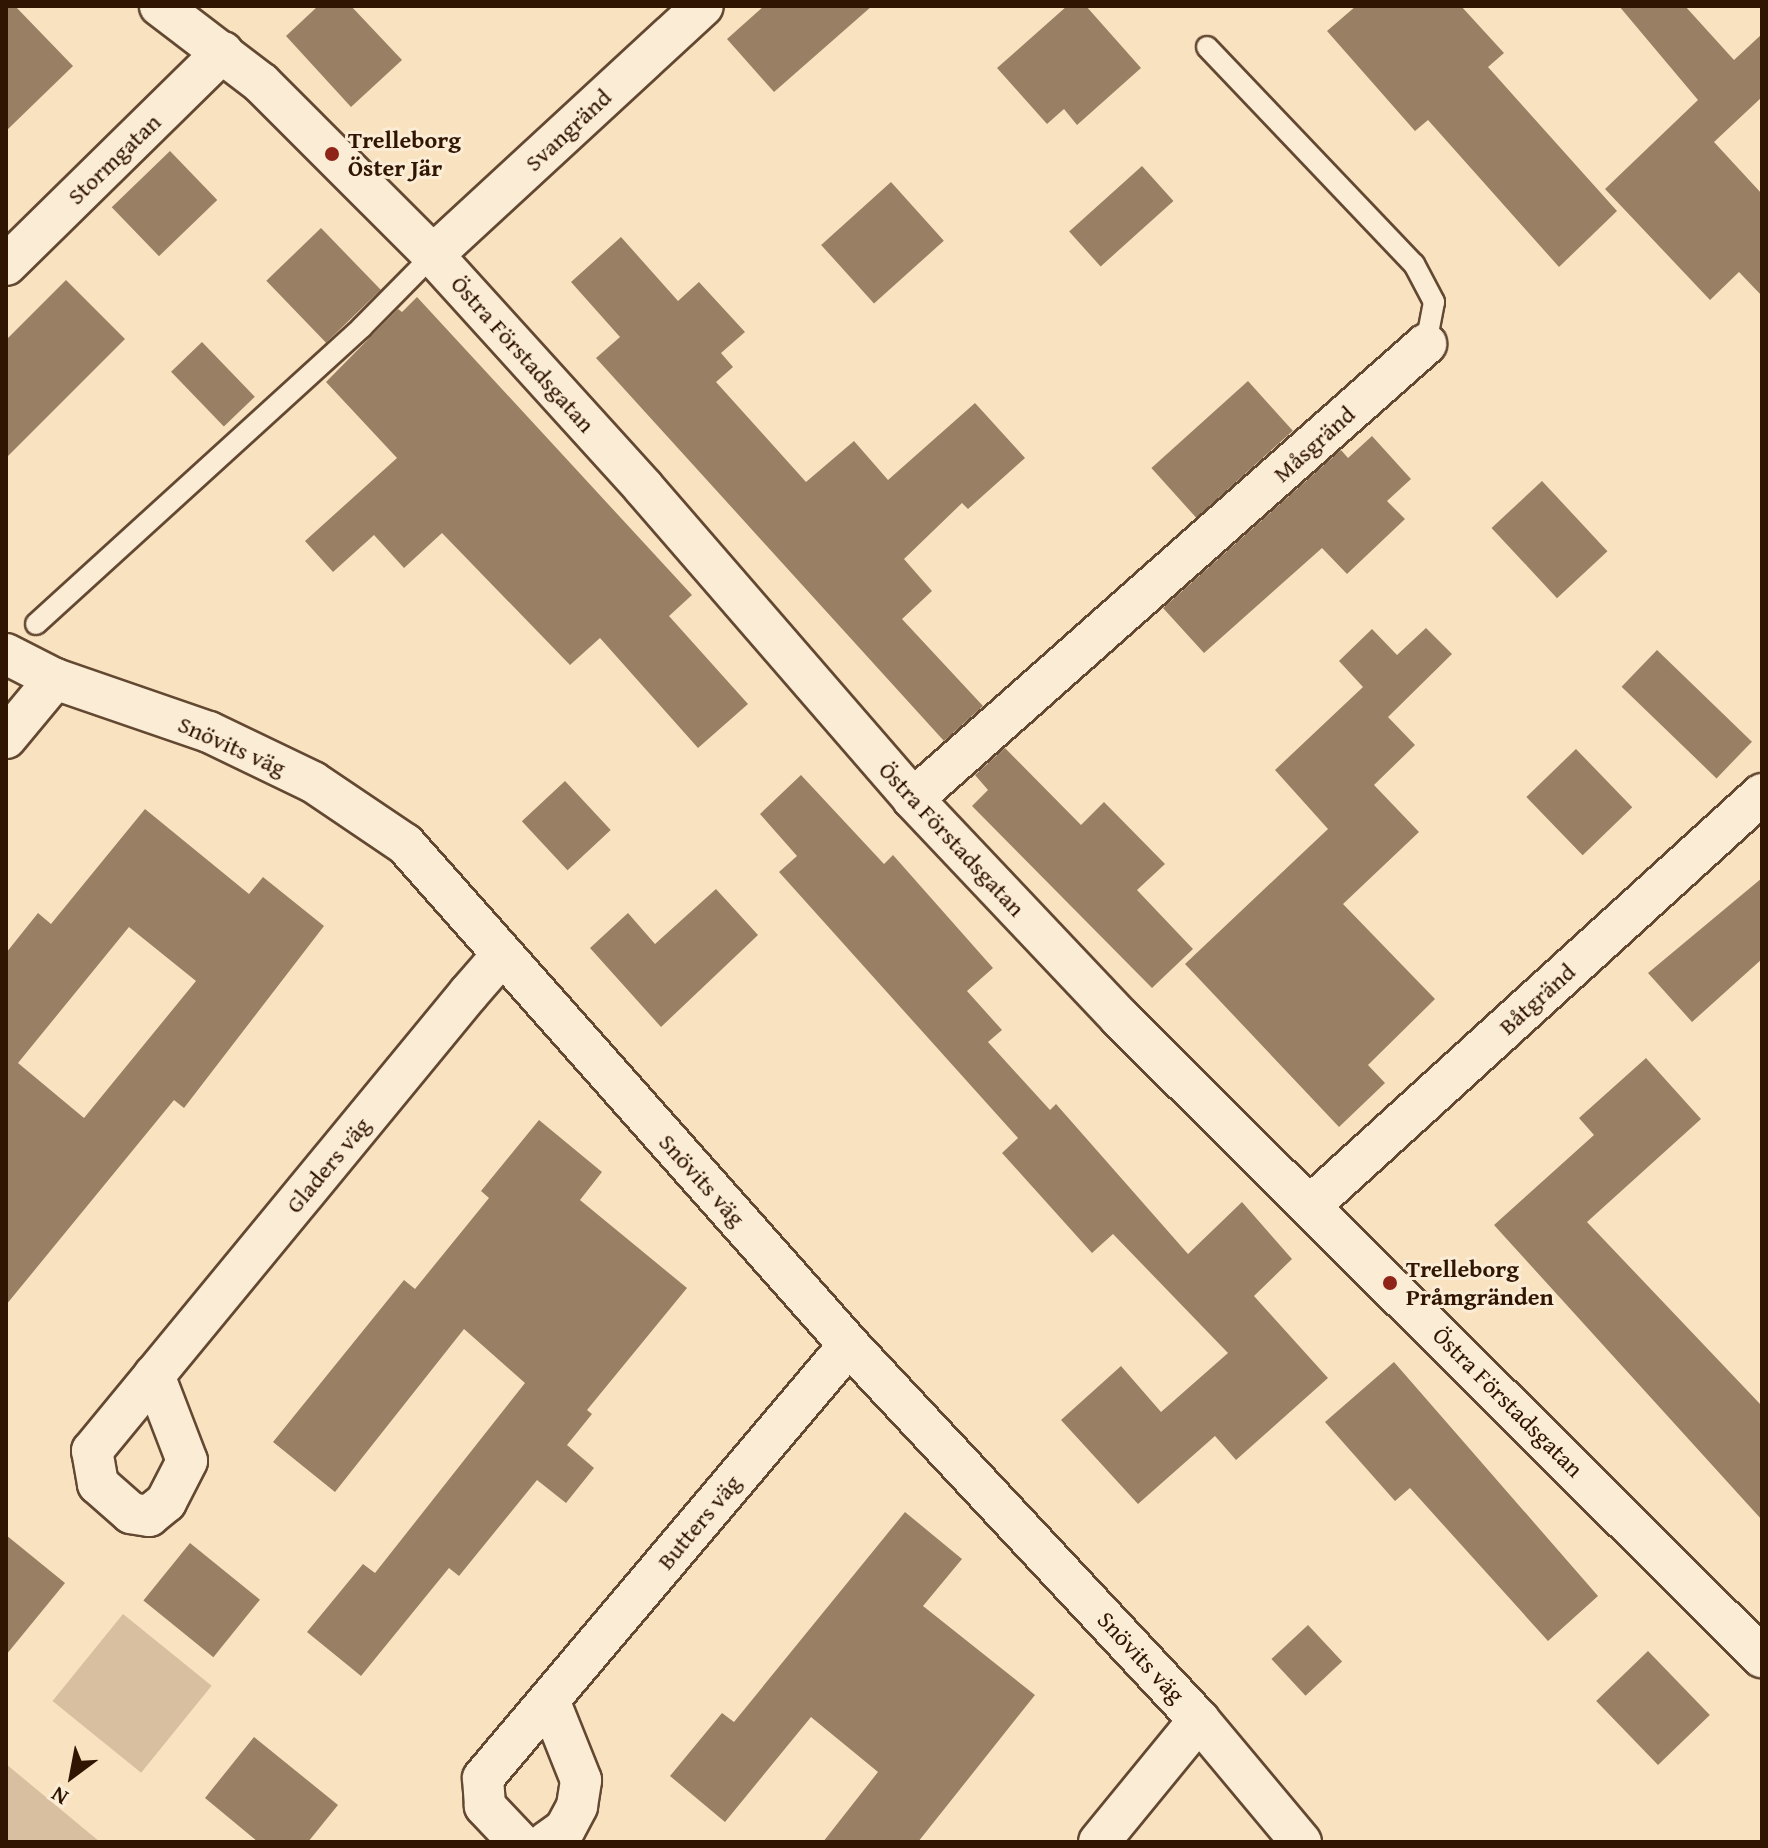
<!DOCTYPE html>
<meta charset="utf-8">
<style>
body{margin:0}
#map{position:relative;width:1768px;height:1848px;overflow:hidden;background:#f9e2c0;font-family:"Gentium Book Plus",serif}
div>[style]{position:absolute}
.green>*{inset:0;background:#d7bfa0;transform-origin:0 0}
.building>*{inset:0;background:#998065;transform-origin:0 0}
.roads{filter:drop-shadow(2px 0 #634832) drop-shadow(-2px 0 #634832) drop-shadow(0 2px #634832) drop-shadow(0 -2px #634832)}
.lane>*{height:20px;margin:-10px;padding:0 10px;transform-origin:10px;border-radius:10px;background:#fbecd6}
.street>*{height:40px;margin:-20px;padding:0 20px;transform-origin:20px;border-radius:20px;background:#fbecd6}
.dots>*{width:22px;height:22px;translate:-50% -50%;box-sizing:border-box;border:4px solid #fbecd6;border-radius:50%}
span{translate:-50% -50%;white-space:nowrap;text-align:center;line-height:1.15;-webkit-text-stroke:6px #fbecd6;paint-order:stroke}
.street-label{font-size:24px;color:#311503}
.poi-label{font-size:24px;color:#311503;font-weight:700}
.left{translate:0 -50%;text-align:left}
.frame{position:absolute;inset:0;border:8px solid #311503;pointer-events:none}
.north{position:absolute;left:32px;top:1736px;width:80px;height:80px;-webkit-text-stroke:6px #fbecd6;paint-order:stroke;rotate:212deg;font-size:22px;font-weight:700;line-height:32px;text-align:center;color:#311503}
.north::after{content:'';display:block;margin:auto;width:28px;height:36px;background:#311503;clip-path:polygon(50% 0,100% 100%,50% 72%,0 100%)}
</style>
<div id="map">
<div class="green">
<i style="left:123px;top:1614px;width:114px;height:112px;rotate:39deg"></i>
<i style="clip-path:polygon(6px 1764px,100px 1842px,6px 1842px)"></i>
</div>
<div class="building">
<i style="clip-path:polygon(6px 6px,15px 6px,73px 66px,6px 131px)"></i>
<i style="clip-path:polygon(318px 6px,351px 6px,402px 60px,351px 107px,286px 36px)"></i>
<i style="clip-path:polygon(764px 6px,872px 6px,774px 92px,727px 39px)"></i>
<i style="clip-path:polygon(1067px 6px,1086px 6px,1141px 68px,1077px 125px,1064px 109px,1047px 124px,997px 68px)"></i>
<i style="clip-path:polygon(1356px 6px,1461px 6px,1504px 53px,1488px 67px,1617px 211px,1559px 267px,1428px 120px,1415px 131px,1327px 31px)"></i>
<i style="clip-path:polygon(1619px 6px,1685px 6px,1734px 60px,1762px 34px,1762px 97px,1714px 142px,1762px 194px,1762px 296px,1739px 272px,1710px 300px,1605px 189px,1698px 100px)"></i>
<i style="left:170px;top:151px;width:68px;height:81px;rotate:46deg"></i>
<i style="left:1142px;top:166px;width:47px;height:98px;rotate:48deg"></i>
<i style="left:891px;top:182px;width:79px;height:94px;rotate:48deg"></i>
<i style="left:321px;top:228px;width:86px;height:76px;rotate:46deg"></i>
<i style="clip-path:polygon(621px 237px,678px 301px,699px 282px,745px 332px,721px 353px,733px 367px,716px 382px,806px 482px,854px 441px,888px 480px,975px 403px,1025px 458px,968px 509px,962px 503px,904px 559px,932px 591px,902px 619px,983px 706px,944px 741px,596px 358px,620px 337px,571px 282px)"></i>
<i style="clip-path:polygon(66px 280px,125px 339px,6px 458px,6px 340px)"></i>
<i style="clip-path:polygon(417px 297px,692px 595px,669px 616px,748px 704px,698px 748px,600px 638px,570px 665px,442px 533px,404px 568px,374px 535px,333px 572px,305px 541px,397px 458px,326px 382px,398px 309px,402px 312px)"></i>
<i style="left:202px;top:342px;width:76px;height:43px;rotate:46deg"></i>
<i style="left:1248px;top:381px;width:67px;height:130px;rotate:48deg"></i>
<i style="clip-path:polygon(1372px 436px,1411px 479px,1387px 501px,1405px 519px,1347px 574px,1322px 548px,1204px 653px,1163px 608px,1341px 450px,1348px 458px)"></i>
<i style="left:1542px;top:481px;width:96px;height:69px;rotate:47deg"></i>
<i style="clip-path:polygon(1426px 628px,1452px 654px,1388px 717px,1415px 745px,1374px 785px,1419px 832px,1343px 904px,1435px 999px,1368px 1065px,1385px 1083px,1339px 1127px,1185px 964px,1328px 829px,1275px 770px,1363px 687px,1339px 661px,1372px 629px,1397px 655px)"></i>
<i style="left:1657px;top:650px;width:132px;height:51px;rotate:44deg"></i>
<i style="clip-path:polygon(1005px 748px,1081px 825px,1104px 802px,1165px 864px,1137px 890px,1193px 949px,1152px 988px,972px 806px,988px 790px,975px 775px)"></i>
<i style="left:1576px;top:749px;width:81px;height:69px;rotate:46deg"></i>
<i style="clip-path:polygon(801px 775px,884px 864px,893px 855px,993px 968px,967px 991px,1002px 1030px,988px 1042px,1050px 1110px,1056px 1104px,1188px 1254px,1242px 1202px,1292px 1259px,1254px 1296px,1328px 1378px,1236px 1460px,1215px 1436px,1138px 1504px,1061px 1420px,1121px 1366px,1161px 1412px,1228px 1353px,1113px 1234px,1092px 1253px,1002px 1153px,1018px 1138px,779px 872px,797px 856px,760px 814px)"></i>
<i style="left:565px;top:781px;width:67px;height:59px;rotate:47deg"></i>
<i style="clip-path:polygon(evenodd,145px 809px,249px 894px,263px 877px,324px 926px,184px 1108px,174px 1100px,6px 1305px,6px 953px,38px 913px,51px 924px,145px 809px,129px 927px,196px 981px,84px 1118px,18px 1063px,129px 927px)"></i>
<i style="clip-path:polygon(1762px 878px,1762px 959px,1692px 1022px,1648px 973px)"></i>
<i style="clip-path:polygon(716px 889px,758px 935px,661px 1027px,590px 948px,628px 913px,655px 944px)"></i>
<i style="clip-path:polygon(1646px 1058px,1701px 1119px,1587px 1222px,1762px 1406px,1762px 1520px,1494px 1225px,1594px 1135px,1579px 1118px)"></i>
<i style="clip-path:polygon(539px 1120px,602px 1172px,580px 1200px,687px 1288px,587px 1410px,592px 1414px,567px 1445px,594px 1468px,566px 1503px,537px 1480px,459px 1576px,449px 1568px,361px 1676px,307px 1632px,363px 1564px,375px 1573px,525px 1383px,464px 1329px,335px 1492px,273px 1442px,404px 1280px,415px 1289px,489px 1198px,481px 1191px)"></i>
<i style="clip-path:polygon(1394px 1362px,1598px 1596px,1548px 1641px,1410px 1488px,1395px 1501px,1325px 1422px)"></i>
<i style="clip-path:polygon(905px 1512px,962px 1559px,923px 1606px,1035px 1695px,918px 1842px,823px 1842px,878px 1772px,811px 1717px,725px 1822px,670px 1776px,722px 1713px,734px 1722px)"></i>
<i style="clip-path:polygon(6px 1535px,65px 1583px,6px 1655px)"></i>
<i style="left:190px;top:1543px;width:90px;height:74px;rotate:39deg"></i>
<i style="left:1308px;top:1625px;width:50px;height:50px;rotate:47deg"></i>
<i style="left:1648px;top:1651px;width:89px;height:72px;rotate:46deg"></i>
<i style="clip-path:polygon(254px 1737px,338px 1805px,308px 1842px,258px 1842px,205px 1798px)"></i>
</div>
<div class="roads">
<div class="lane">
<i style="left:1207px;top:47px;width:300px;rotate:46.4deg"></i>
<i style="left:1414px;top:264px;width:43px;rotate:62.2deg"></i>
<i style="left:1434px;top:302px;width:43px;rotate:100.8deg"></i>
<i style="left:36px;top:624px;width:441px;rotate:-42.3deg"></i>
<i style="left:362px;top:327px;width:101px;rotate:-45.4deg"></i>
</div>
<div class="street">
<i style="left:160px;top:6px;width:127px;rotate:37.3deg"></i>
<i style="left:261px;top:83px;width:243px;rotate:45deg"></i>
<i style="left:433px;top:255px;width:314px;rotate:47.8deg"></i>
<i style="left:644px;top:488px;width:411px;rotate:49.1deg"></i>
<i style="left:913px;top:799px;width:301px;rotate:46.6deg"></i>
<i style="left:1120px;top:1018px;width:906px;rotate:44.87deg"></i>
<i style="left:433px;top:255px;width:367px;rotate:-42.7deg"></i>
<i style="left:6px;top:265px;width:304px;rotate:-44.5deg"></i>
<i style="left:6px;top:654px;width:55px;rotate:27deg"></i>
<i style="left:55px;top:679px;width:163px;rotate:19deg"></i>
<i style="left:209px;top:732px;width:115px;rotate:25.7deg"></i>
<i style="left:313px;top:782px;width:111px;rotate:34deg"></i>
<i style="left:405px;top:844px;width:669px;rotate:48.45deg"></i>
<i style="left:849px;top:1345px;width:513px;rotate:46.97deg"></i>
<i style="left:1199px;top:1720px;width:159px;rotate:50.1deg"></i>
<i style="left:6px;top:738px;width:77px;rotate:-50.3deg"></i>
<i style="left:913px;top:799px;width:686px;rotate:-41.57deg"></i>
<i style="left:1311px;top:1205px;width:610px;rotate:-42.34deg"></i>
<i style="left:154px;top:1375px;width:92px;rotate:69deg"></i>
<i style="left:187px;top:1461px;width:46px;rotate:117.1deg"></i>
<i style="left:166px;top:1502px;width:22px;rotate:141deg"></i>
<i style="left:149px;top:1516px;width:18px;rotate:-171deg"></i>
<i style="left:131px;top:1513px;width:44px;rotate:-138.7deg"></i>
<i style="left:98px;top:1484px;width:34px;rotate:-100deg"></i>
<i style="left:92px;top:1451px;width:593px;rotate:-50.54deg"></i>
<i style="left:469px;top:993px;width:50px;rotate:-49deg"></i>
<i style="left:519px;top:1842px;width:50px;rotate:-133.4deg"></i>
<i style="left:485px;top:1806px;width:28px;rotate:-94deg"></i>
<i style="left:483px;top:1778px;width:567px;rotate:-49.79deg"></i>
<i style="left:547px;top:1842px;width:22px;rotate:-36deg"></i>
<i style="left:565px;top:1829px;width:26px;rotate:-62deg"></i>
<i style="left:577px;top:1806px;width:26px;rotate:-81deg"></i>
<i style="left:581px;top:1780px;width:86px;rotate:-111.8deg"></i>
<i style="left:1099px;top:1842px;width:158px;rotate:-50.7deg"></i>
</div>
</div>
<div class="dots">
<i style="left:332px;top:154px;background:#8f2418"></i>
<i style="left:1390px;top:1283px;background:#8f2418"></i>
</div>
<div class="street-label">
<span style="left:568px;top:130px;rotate:-43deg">Svangränd</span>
<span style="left:114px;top:159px;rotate:-44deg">Stormgatan</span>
<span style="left:523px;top:354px;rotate:48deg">Östra Förstadsgatan</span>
<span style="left:1314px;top:444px;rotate:-42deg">Måsgränd</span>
<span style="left:232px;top:746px;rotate:24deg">Snövits väg</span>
<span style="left:952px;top:839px;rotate:47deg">Östra Förstadsgatan</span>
<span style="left:1537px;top:999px;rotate:-42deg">Båtgränd</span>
<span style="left:328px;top:1165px;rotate:-50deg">Gladers väg</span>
<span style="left:702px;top:1180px;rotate:48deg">Snövits väg</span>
<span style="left:1508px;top:1402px;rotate:45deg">Östra Förstadsgatan</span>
<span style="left:699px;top:1522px;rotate:-50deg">Butters väg</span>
<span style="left:1141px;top:1657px;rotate:47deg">Snövits väg</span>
</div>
<div class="poi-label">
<span class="left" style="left:348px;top:154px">Trelleborg<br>Öster Jär</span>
<span class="left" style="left:1406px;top:1283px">Trelleborg<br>Pråmgränden</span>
</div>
<div class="frame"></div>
<div class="north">N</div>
</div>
